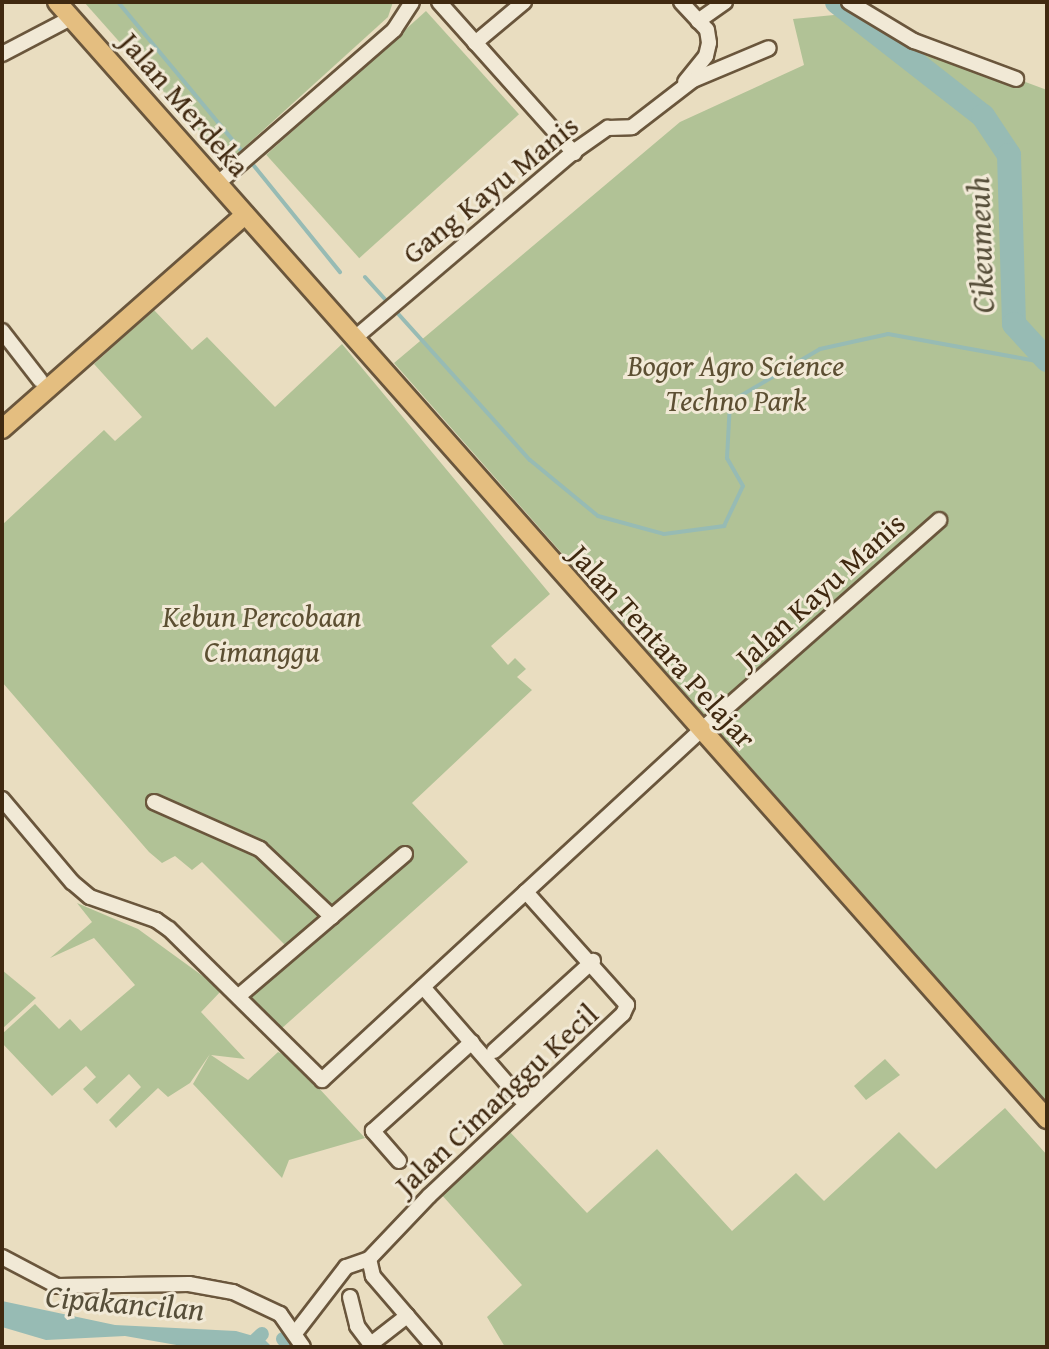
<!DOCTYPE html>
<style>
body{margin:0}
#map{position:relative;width:1049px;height:1349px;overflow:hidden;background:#e9ddc0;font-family:"Gentium Book Plus",serif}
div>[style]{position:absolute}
.green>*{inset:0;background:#b1c296;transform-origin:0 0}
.water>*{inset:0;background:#97bbb4}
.stream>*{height:4px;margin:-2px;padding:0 2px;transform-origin:2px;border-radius:2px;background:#97bbb4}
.canal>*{height:14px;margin:-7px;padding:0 7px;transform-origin:7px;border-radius:7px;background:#97bbb4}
.river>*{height:24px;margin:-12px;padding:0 12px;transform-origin:12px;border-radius:12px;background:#97bbb4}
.roads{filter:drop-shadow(2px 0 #6a563c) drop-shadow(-2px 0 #6a563c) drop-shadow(0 2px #6a563c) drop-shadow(0 -2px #6a563c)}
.minor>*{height:14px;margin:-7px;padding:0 7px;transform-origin:7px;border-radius:7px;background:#f1e9d6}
.major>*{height:18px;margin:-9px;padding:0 9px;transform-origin:9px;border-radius:9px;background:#e4be80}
span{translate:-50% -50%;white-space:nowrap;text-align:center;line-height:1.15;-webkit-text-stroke:6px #f1e9d6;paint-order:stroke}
.street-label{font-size:30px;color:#402910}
.park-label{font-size:30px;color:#5c4f32;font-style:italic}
.water-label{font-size:32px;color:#564e39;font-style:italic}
.frame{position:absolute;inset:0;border:4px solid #402910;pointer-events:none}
</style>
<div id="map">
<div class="green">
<i style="clip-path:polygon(84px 2px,393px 2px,388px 17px,227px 163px)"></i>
<i style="left:426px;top:11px;width:139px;height:215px;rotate:48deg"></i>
<i style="clip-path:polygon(844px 14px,1047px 90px,1047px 1103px,394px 363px,680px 122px,804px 65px,793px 19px)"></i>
<i style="clip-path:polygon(154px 310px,192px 350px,207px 337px,275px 407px,342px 344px,550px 594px,491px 646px,508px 665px,515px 658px,526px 669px,517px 677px,532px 690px,412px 803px,468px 862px,281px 1029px,245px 990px,289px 949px,202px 862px,192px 870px,175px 856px,162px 863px,149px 852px,2px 682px,2px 525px,104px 430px,115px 441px,142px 417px,94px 364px)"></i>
<i style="clip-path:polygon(77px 903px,138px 929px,222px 990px,201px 1012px,245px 1059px,211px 1055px,248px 1080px,278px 1052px,291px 1058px,365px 1138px,289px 1160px,282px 1178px,193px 1084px,210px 1054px,190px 1083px,168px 1097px,158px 1088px,116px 1128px,109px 1120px,141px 1087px,129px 1074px,97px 1104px,83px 1089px,96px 1077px,86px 1066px,52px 1096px,2px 1043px,2px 1034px,35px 1004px,59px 1029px,70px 1019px,81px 1031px,135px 985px,94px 938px,50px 958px,92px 922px)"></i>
<i style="clip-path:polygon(2px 970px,36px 998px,2px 1029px)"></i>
<i style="clip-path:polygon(885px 1059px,900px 1075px,866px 1100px,854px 1086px)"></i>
<i style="clip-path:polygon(1005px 1108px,1047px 1155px,1047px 1347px,505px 1347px,487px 1317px,522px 1285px,441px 1194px,509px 1131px,587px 1213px,657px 1149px,732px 1231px,796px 1173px,824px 1201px,899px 1132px,936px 1169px)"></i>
</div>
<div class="water">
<i style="clip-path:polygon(2px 1301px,115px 1325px,236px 1331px,264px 1339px,272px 1347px,188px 1347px,125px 1336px,46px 1340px,2px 1327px)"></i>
</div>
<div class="stream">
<i style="left:118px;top:2px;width:197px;rotate:50.3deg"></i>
<i style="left:250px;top:161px;width:143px;rotate:51deg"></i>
<i style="left:365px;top:277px;width:246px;rotate:48deg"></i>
<i style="left:530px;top:460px;width:88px;rotate:39.5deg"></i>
<i style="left:598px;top:516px;width:68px;rotate:15.3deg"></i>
<i style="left:664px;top:534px;width:61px;rotate:-7.6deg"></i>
<i style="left:724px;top:526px;width:44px;rotate:-64.6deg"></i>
<i style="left:743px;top:486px;width:32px;rotate:-120deg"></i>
<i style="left:727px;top:458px;width:56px;rotate:-86.9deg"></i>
<i style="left:730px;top:402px;width:104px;rotate:-30.5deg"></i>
<i style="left:820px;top:349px;width:70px;rotate:-12.4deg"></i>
<i style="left:888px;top:334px;width:162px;rotate:10.3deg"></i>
</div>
<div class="canal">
<i style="left:283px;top:1339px;width:11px;rotate:49deg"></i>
<i style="left:248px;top:1347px;width:19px;rotate:-43deg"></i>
</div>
<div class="river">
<i style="left:837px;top:2px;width:185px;rotate:38deg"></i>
<i style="left:983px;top:116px;width:47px;rotate:56.3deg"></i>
<i style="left:1009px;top:155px;width:169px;rotate:88.3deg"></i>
<i style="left:1014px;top:324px;width:49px;rotate:47.5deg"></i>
</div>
<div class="roads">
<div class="minor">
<i style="left:439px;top:2px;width:203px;rotate:48.2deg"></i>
<i style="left:681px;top:2px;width:38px;rotate:47deg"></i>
<i style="left:707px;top:30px;width:13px;rotate:81deg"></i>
<i style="left:709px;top:43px;width:13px;rotate:103deg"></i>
<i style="left:706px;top:56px;width:33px;rotate:129deg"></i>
<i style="left:849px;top:2px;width:76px;rotate:31deg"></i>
<i style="left:914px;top:41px;width:109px;rotate:20.4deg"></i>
<i style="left:698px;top:21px;width:33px;rotate:-35deg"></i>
<i style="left:475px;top:43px;width:64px;rotate:-39.9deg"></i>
<i style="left:2px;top:54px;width:78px;rotate:-27.6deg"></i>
<i style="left:217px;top:184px;width:235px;rotate:-41deg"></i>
<i style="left:394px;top:30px;width:33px;rotate:-57deg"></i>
<i style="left:2px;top:331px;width:62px;rotate:52.2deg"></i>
<i style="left:356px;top:337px;width:289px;rotate:-40.4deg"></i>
<i style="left:576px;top:150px;width:39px;rotate:-35deg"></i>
<i style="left:608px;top:128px;width:24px;rotate:-2deg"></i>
<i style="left:632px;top:127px;width:77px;rotate:-37.6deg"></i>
<i style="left:693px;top:80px;width:82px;rotate:-22.8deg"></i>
<i style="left:2px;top:799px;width:109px;rotate:49.9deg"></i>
<i style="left:72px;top:882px;width:23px;rotate:40deg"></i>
<i style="left:90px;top:897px;width:70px;rotate:19.2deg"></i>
<i style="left:156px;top:920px;width:16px;rotate:35deg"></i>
<i style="left:169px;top:929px;width:215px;rotate:44.6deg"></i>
<i style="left:322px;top:1080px;width:514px;rotate:-42.72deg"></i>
<i style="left:700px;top:731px;width:319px;rotate:-41.4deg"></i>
<i style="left:154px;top:802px;width:116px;rotate:23.9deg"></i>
<i style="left:260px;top:849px;width:99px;rotate:43.4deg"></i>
<i style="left:423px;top:987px;width:147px;rotate:48.9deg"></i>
<i style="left:240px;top:995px;width:217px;rotate:-40.5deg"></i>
<i style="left:494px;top:1051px;width:134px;rotate:-42.3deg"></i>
<i style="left:399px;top:1161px;width:40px;rotate:-131deg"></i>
<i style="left:373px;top:1131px;width:133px;rotate:-42deg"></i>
<i style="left:2px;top:1257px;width:62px;rotate:27.8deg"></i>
<i style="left:57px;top:1286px;width:132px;rotate:-0.9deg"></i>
<i style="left:189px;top:1284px;width:45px;rotate:10.3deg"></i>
<i style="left:233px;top:1292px;width:52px;rotate:25.1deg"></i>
<i style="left:280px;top:1314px;width:40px;rotate:55.1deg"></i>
<i style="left:350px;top:1297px;width:30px;rotate:76deg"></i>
<i style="left:357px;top:1326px;width:26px;rotate:53deg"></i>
<i style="left:296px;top:1332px;width:82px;rotate:-52.4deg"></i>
<i style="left:346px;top:1267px;width:24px;rotate:-19deg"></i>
<i style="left:371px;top:1344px;width:46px;rotate:-37.9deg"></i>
<i style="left:434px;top:1347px;width:94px;rotate:-130.7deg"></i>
<i style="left:373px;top:1276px;width:17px;rotate:-103deg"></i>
<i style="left:369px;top:1259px;width:87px;rotate:-46.4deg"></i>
<i style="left:429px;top:1196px;width:266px;rotate:-43.2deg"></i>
<i style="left:623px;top:1014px;width:10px;rotate:-66deg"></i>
<i style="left:627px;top:1005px;width:152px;rotate:-131.8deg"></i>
</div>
<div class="major">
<i style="left:57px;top:2px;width:1493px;rotate:48.45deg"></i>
<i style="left:2px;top:429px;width:324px;rotate:-41.4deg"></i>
</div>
</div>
<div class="street-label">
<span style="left:185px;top:104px;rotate:49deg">Jalan Merdeka</span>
<span style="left:490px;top:189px;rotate:-39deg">Gang Kayu Manis</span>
<span style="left:820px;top:590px;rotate:-42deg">Jalan Kayu Manis</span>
<span style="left:663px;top:646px;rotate:48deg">Jalan Tentara Pelajar</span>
<span style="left:496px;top:1099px;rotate:-43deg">Jalan Cimanggu Kecil</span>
</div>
<div class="park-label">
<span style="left:736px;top:382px">Bogor Agro Science<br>Techno Park</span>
<span style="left:262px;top:633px">Kebun Percobaan<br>Cimanggu</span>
</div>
<div class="water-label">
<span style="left:981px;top:245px;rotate:-92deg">Cikeumeuh</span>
<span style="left:125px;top:1303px;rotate:5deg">Cipakancilan</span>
</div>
<div class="frame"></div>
</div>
